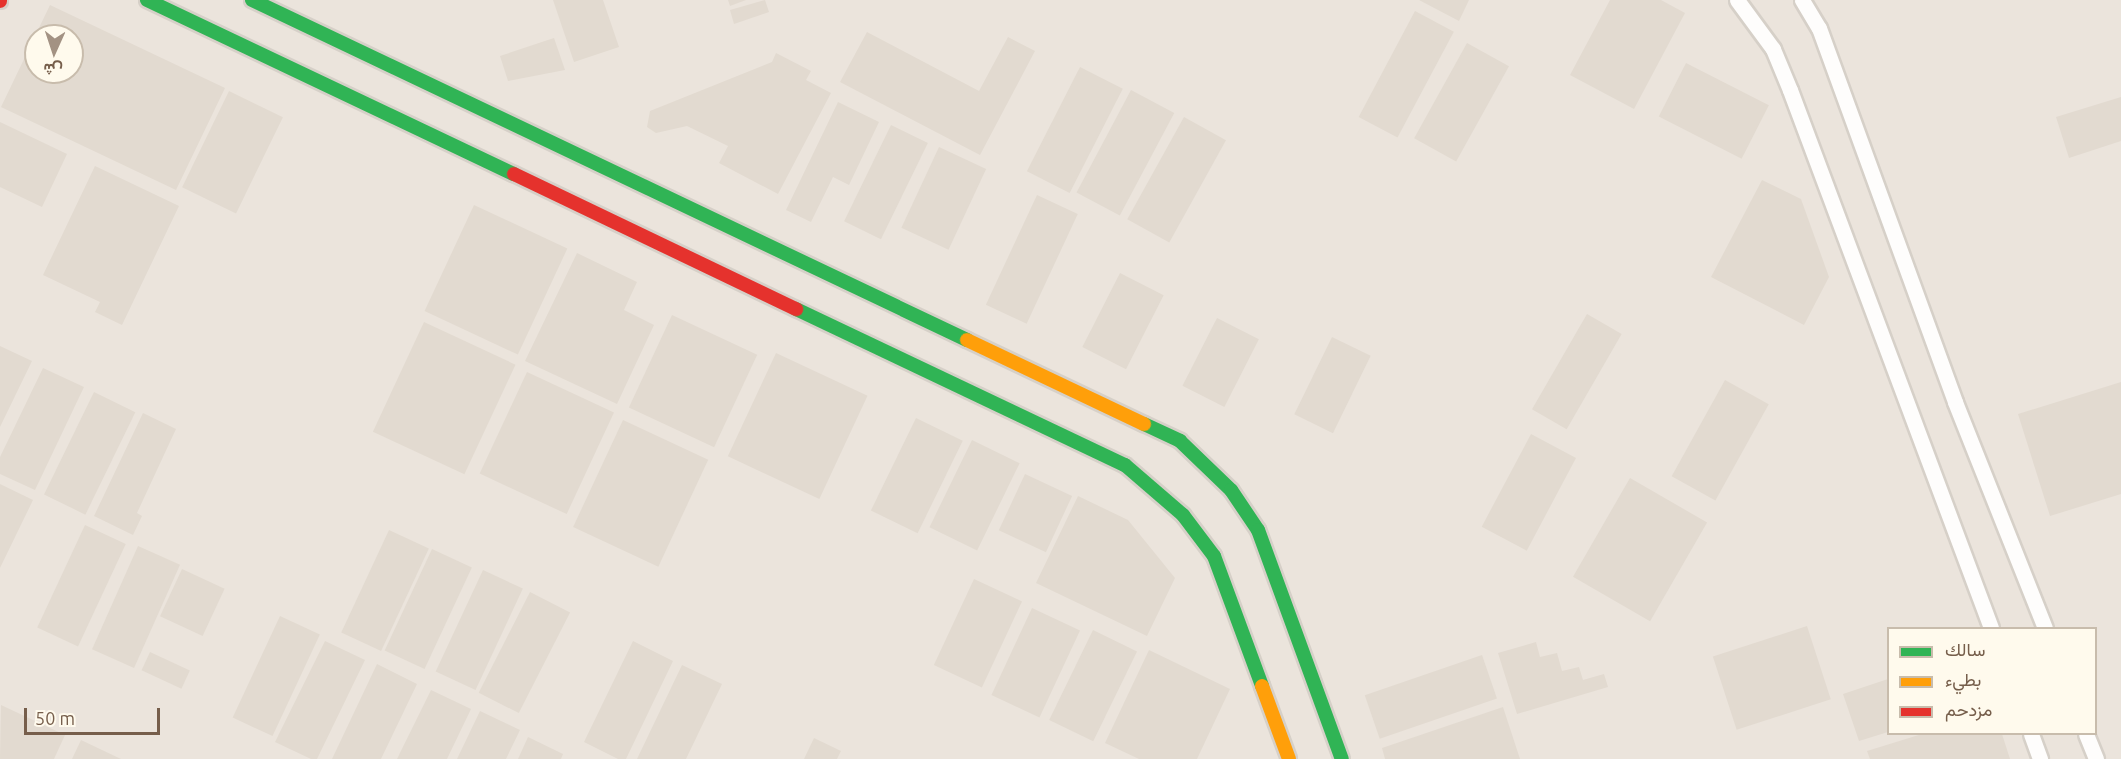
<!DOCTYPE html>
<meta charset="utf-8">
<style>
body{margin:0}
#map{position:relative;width:2121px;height:759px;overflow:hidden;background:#f7f4eb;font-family:Ubuntu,Vazirmatn,sans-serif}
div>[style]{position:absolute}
.industrial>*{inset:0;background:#ebe4dc}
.building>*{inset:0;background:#e2dad0;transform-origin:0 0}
.roads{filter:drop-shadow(2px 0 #d6d0c8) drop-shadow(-2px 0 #d6d0c8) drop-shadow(0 2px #d6d0c8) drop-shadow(0 -2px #d6d0c8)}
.street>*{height:15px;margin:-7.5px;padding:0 7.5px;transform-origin:7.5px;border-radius:7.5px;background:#fefdfc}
.fast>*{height:14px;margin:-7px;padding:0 7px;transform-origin:7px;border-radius:7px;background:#30b455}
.slow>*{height:14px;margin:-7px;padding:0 7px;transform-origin:7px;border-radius:7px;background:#ff9f0a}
.jam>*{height:14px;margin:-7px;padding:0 7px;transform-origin:7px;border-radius:7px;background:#e5322d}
span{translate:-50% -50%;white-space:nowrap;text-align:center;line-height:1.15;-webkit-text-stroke:6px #fffaed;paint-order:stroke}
.legend{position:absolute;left:1887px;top:627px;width:210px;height:108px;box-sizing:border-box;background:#fffaed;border:2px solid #c8bcac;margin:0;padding:8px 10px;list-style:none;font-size:18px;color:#765e4b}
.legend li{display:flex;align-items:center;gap:12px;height:30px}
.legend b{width:30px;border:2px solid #c8bcac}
.north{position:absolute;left:24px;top:24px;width:60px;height:60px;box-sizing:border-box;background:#fffaed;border:2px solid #c8bcac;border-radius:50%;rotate:183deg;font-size:16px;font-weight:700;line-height:24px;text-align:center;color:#765e4b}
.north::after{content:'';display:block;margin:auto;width:21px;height:27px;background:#a39283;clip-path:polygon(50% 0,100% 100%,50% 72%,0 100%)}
.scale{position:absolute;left:24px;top:708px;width:136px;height:27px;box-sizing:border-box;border:3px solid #765e4b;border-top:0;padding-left:8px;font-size:18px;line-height:21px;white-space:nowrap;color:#765e4b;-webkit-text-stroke:4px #fffaed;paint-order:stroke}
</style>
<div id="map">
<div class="industrial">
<i style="clip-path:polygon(evenodd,0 0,2121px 0,2121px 759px,0 759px,0 0,36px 36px,72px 36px,72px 72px,36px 72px,36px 36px,0 0,1888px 628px,2096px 628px,2096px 734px,1888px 734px,1888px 628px)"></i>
</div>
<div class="building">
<i style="clip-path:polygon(553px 0,603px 0,619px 47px,574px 62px)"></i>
<i style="clip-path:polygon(728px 0,746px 0,730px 6px)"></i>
<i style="clip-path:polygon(765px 0,769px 12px,734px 24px,730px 10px)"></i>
<i style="clip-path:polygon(1419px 0,1469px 0,1459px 21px)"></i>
<i style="clip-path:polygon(1610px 0,1661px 0,1685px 13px,1634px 109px,1570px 75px)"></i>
<i style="clip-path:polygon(evenodd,50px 5px,225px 88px,176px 190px,1px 107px,50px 5px,36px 36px,72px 36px,72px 72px,36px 72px,36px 36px)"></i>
<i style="left:1415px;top:11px;width:44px;height:120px;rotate:28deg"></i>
<i style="clip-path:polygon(867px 32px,979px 91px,1008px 37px,1035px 51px,980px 155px,840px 82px)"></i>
<i style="clip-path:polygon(554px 38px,565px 70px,508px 81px,500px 56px)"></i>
<i style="left:1467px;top:43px;width:48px;height:109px;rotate:29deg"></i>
<i style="clip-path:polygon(776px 53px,811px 71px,806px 80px,831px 93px,778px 194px,719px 163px,728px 146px,687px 126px,656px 133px,647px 127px,650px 111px,772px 62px)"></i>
<i style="left:1686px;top:63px;width:93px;height:60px;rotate:27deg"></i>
<i style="left:1080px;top:67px;width:48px;height:117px;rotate:27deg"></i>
<i style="left:1131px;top:90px;width:49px;height:116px;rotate:28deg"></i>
<i style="left:229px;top:91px;width:60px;height:107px;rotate:26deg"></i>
<i style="clip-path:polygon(2121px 97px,2121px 141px,2069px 158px,2056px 117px)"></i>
<i style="clip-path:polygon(838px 102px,879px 122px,849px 185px,833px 177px,811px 222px,786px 210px)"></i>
<i style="left:1184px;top:117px;width:48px;height:117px;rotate:29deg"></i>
<i style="clip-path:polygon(0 122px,67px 154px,42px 207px,0 187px)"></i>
<i style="left:891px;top:125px;width:41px;height:107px;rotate:26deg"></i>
<i style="left:939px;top:147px;width:52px;height:89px;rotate:25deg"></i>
<i style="clip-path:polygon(95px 166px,179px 206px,122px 325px,95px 312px,100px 302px,43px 275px)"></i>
<i style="clip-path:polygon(1762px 180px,1801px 199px,1829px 277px,1804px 325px,1711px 277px)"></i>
<i style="left:1037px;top:195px;width:45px;height:121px;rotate:25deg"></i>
<i style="left:474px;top:205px;width:103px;height:117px;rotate:25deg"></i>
<i style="clip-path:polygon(577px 253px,637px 282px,624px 310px,654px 325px,617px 404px,525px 361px)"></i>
<i style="left:1120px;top:273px;width:49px;height:83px;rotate:27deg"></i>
<i style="left:1587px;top:314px;width:40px;height:110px;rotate:30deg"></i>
<i style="left:672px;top:315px;width:94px;height:102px;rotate:25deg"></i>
<i style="left:1217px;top:318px;width:47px;height:76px;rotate:27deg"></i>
<i style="left:424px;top:322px;width:101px;height:121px;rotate:25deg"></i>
<i style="left:1332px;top:337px;width:43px;height:86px;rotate:26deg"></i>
<i style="clip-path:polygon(0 346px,32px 361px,0 427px)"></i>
<i style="left:776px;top:353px;width:101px;height:114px;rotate:25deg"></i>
<i style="clip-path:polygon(43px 368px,84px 387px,35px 490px,0 474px,0 457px)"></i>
<i style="left:527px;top:372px;width:96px;height:112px;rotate:25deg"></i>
<i style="left:1725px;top:380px;width:50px;height:110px;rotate:29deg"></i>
<i style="clip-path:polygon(2121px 382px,2121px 494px,2050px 516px,2018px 414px)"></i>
<i style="left:94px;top:392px;width:46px;height:114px;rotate:26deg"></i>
<i style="clip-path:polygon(143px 413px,176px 429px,137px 513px,142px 516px,133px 535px,94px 516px)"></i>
<i style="left:916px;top:418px;width:52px;height:103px;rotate:26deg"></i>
<i style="left:623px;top:420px;width:94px;height:118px;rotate:25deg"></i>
<i style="left:1531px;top:434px;width:51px;height:105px;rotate:28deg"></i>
<i style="left:972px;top:440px;width:53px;height:97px;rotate:26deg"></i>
<i style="left:1025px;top:474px;width:52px;height:62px;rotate:25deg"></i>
<i style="left:1630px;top:478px;width:89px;height:114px;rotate:30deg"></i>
<i style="clip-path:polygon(0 484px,33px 500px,0 568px)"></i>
<i style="clip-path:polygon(1078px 496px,1128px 520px,1175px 578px,1147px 636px,1036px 583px)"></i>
<i style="left:85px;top:525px;width:45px;height:113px;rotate:25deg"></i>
<i style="left:389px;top:530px;width:44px;height:113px;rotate:25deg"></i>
<i style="left:138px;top:546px;width:46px;height:113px;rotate:24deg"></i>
<i style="left:432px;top:549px;width:44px;height:112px;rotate:25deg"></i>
<i style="left:182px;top:569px;width:47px;height:52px;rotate:25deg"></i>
<i style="left:483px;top:570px;width:44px;height:112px;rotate:25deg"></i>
<i style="left:974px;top:579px;width:53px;height:95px;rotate:25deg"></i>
<i style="left:530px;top:592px;width:45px;height:113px;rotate:27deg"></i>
<i style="left:1032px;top:608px;width:53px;height:96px;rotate:25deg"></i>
<i style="left:280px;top:616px;width:44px;height:112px;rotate:25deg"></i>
<i style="left:1807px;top:626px;width:77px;height:99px;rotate:72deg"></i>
<i style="left:1093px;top:630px;width:49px;height:100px;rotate:26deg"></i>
<i style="clip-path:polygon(325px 641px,365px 660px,317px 759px,311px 759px,275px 742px)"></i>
<i style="clip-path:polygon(633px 641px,673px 661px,626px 759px,618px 759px,584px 742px)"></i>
<i style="clip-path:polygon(1536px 642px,1540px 657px,1557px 653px,1562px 671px,1579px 667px,1583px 680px,1604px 674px,1608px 687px,1517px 714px,1498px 653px)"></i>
<i style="clip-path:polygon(1149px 650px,1230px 689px,1197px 759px,1139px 759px,1105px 743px)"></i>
<i style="left:150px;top:652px;width:44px;height:20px;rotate:25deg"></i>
<i style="left:1482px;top:655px;width:46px;height:124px;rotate:71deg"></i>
<i style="clip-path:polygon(377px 664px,417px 684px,381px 759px,332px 759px)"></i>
<i style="clip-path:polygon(682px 665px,722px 684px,686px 759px,637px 759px)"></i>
<i style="clip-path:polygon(1888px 679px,1888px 732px,1859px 741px,1843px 694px)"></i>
<i style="clip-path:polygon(431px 690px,471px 709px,447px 759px,397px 759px)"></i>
<i style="clip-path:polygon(1px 705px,65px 735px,54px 759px,0 759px)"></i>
<i style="clip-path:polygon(1503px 707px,1520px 759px,1385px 759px,1382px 748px)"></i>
<i style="clip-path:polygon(480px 711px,520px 730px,506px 759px,457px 759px)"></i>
<i style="clip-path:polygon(1922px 734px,2002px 734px,2010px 759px,1870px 759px,1867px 751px)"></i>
<i style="clip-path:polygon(528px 737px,563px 754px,561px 759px,518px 759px)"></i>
<i style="clip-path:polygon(814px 738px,841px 751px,837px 759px,804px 759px)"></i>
<i style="clip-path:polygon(81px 740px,121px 759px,72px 759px)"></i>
</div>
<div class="roads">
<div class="street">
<i style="left:1737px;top:0;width:61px;rotate:53.7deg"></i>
<i style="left:1773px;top:49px;width:44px;rotate:67.5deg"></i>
<i style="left:1790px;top:90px;width:574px;rotate:69.51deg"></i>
<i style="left:1802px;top:0;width:33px;rotate:59deg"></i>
<i style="left:1819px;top:28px;width:398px;rotate:70deg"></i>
<i style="left:1955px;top:402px;width:243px;rotate:68.3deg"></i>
<i style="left:2031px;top:734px;width:27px;rotate:70deg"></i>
<i style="left:2086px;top:734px;width:27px;rotate:68deg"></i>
</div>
<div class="fast">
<i style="left:147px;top:0;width:406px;rotate:25.4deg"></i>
<i style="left:252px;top:0;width:792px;rotate:25.43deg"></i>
<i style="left:796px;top:309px;width:364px;rotate:25.4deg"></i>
<i style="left:1125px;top:465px;width:77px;rotate:40.8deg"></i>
<i style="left:1183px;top:515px;width:51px;rotate:52.9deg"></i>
<i style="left:1214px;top:556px;width:139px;rotate:69.7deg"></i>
<i style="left:1144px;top:424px;width:40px;rotate:25deg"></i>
<i style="left:1180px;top:441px;width:71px;rotate:43.9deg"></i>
<i style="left:1231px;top:490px;width:48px;rotate:56deg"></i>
<i style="left:1258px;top:530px;width:244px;rotate:69.9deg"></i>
</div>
<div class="slow">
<i style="left:967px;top:340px;width:196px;rotate:25.4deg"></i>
<i style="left:1262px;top:686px;width:78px;rotate:69.7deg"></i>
</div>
<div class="jam">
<i style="left:0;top:0;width:1px;rotate:90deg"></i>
<i style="left:514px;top:174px;width:313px;rotate:25.6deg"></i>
</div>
</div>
<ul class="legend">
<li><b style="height:8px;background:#30b455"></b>سالك</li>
<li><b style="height:8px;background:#ff9f0a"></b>بطيء</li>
<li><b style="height:8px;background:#e5322d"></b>مزدحم</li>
</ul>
<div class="north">ش</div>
<div class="scale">50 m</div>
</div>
